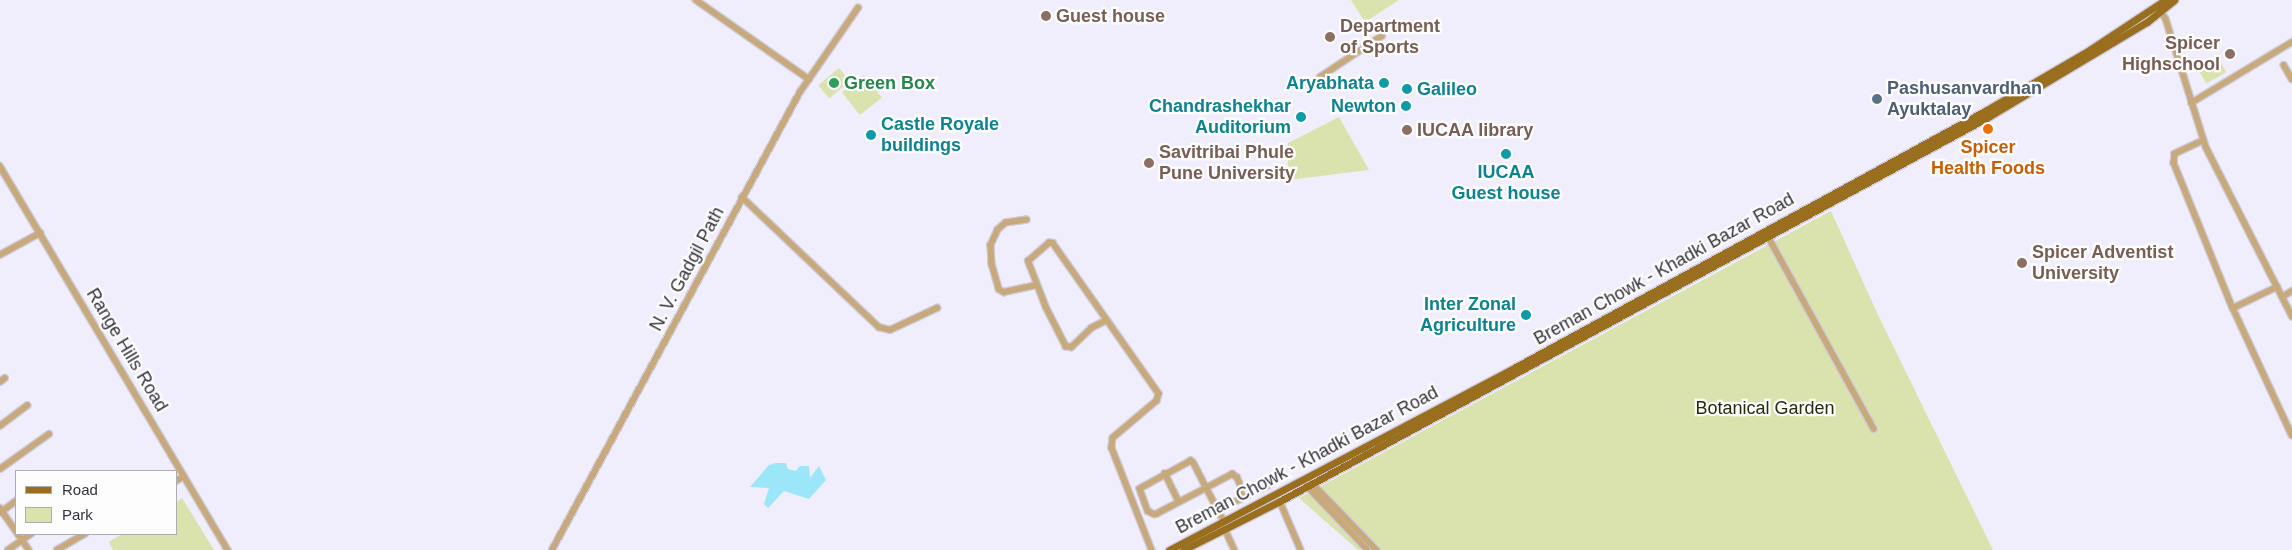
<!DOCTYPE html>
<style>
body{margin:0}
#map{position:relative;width:2292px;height:550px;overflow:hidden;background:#f0eefd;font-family:Helvetica,sans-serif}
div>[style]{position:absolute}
.green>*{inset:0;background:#dae2ad;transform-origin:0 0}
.water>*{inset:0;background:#9ce6fa}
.roads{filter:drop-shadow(1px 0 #ceccda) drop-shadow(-1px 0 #ceccda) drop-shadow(0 1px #ceccda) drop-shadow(0 -1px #ceccda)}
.minor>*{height:5.5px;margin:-2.75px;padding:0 2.75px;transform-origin:2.75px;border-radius:2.75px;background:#c7a97b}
.major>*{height:7px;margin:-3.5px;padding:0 3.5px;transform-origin:3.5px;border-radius:3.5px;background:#996e1e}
.dots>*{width:14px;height:14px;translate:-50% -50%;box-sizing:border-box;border:2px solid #fdfdfd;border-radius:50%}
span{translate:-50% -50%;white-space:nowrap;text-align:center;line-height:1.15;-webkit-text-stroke:4.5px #fdfdfd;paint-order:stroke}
.education-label{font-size:18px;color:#785e54;font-weight:700}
.left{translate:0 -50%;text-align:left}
.right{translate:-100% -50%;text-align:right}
.leisure-label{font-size:18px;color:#27864d;font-weight:700}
.culture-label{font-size:18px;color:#0d838f;font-weight:700}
.service-label{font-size:18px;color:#4e5e75;font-weight:700}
.food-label{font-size:18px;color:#c56008;font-weight:700}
.street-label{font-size:18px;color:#34333d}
.park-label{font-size:18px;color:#292c0c}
.legend{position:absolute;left:15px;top:470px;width:162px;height:65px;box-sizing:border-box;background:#fdfdfd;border:1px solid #adacb0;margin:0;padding:6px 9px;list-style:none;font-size:15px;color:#34333d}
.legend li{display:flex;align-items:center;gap:10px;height:25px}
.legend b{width:25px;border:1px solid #adacb0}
</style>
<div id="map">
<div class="green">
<i style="clip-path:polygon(1351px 0,1399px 0,1365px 22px)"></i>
<i style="left:2220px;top:61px;width:13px;height:23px;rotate:61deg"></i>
<i style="left:839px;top:68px;width:17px;height:27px;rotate:50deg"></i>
<i style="left:864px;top:75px;width:29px;height:28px;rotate:52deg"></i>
<i style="clip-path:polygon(1339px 117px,1369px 170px,1288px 180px,1288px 143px)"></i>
<i style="clip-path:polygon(1831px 211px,1878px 315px,1993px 550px,1358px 550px,1299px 498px)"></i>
<i style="clip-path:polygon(182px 498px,214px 550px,113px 550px,109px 542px,122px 534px,176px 534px,176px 502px)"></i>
</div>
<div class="water">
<i style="clip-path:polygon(775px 463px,786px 463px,788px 469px,796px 471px,800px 466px,809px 466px,810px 478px,819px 466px,826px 480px,809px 499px,784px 491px,768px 508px,764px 504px,769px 488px,750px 487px,769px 465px)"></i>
</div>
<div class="roads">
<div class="minor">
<i style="left:696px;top:0;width:138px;rotate:35deg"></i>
<i style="left:2159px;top:8px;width:13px;rotate:58deg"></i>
<i style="left:2166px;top:19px;width:134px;rotate:72.6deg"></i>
<i style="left:2206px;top:147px;width:190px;rotate:63deg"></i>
<i style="left:2284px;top:65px;width:16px;rotate:60deg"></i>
<i style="left:1320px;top:77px;width:74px;rotate:-33.5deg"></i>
<i style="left:2191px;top:103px;width:118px;rotate:-31.1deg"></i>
<i style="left:2203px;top:141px;width:31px;rotate:155deg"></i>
<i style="left:2175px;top:154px;width:9px;rotate:96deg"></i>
<i style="left:2174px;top:163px;width:157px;rotate:67.9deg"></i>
<i style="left:2233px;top:308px;width:140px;rotate:65.1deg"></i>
<i style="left:0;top:166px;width:447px;rotate:59.3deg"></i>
<i style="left:742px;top:197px;width:189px;rotate:43.5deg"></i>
<i style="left:879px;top:327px;width:11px;rotate:15deg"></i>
<i style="left:890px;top:330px;width:52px;rotate:-25.1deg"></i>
<i style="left:1027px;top:220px;width:21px;rotate:172deg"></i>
<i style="left:1006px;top:223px;width:11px;rotate:139deg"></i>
<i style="left:998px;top:230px;width:17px;rotate:115deg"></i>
<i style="left:991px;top:245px;width:19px;rotate:87deg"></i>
<i style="left:992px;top:264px;width:26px;rotate:74deg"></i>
<i style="left:999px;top:289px;width:6px;rotate:31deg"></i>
<i style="left:1004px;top:292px;width:33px;rotate:-12deg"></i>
<i style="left:1768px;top:236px;width:220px;rotate:61.2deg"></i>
<i style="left:0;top:255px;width:46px;rotate:-28.8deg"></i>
<i style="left:2282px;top:297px;width:12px;rotate:-31deg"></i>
<i style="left:2233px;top:308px;width:49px;rotate:-25.5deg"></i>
<i style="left:1106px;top:321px;width:16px;rotate:153deg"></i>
<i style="left:1092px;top:328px;width:28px;rotate:136deg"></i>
<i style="left:1072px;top:347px;width:6px;rotate:180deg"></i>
<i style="left:1066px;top:347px;width:44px;rotate:-117.1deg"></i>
<i style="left:1046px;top:308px;width:50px;rotate:-111deg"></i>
<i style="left:1028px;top:261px;width:28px;rotate:-41deg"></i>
<i style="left:1049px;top:243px;width:4px"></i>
<i style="left:1053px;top:243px;width:184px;rotate:54.9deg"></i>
<i style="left:1159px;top:394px;width:7px;rotate:106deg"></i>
<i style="left:1157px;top:401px;width:57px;rotate:139.9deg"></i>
<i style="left:1113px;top:438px;width:10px;rotate:96deg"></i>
<i style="left:1112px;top:448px;width:110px;rotate:68.6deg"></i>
<i style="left:0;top:382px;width:6px;rotate:-39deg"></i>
<i style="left:0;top:426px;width:34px;rotate:-37deg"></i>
<i style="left:0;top:469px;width:60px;rotate:-35.5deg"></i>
<i style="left:1165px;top:473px;width:32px;rotate:64deg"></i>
<i style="left:176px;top:481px;width:9px;rotate:-32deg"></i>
<i style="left:1312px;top:483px;width:93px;rotate:45.9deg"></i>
<i style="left:1307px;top:486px;width:88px;rotate:46.4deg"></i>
<i style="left:1280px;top:501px;width:53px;rotate:66.8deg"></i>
<i style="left:0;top:508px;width:28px;rotate:55deg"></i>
<i style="left:0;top:513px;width:20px;rotate:-37deg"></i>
<i style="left:1224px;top:522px;width:38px;rotate:-118deg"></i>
<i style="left:1206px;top:488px;width:28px;rotate:-117deg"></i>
<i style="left:1193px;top:463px;width:3px;rotate:-135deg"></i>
<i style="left:1191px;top:461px;width:58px;rotate:151.2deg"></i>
<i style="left:1140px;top:489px;width:23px;rotate:70deg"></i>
<i style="left:1148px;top:511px;width:7px;rotate:27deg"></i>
<i style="left:1154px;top:514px;width:2px"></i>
<i style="left:1156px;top:514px;width:56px;rotate:-27.5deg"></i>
<i style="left:1206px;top:488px;width:30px;rotate:-28deg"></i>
<i style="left:1232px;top:474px;width:6px;rotate:31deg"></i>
<i style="left:1237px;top:477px;width:20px;rotate:66deg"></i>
<i style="left:1187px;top:525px;width:93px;rotate:-26deg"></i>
<i style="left:1225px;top:529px;width:23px;rotate:65deg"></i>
<i style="left:18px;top:534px;width:19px;rotate:55deg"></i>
<i style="left:8px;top:550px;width:28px;rotate:-35deg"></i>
<i style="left:57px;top:550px;width:32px;rotate:-30deg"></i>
<i style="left:552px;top:550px;width:521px;rotate:-61.57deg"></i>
<i style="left:800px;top:92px;width:102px;rotate:-55.4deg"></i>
</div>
<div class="major">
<i style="left:1169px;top:550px;width:390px;rotate:-27.8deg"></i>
<i style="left:1514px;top:368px;width:537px;rotate:-28.62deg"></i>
<i style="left:1985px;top:111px;width:123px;rotate:-30.3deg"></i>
<i style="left:2091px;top:49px;width:89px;rotate:-33.5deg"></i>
<i style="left:1183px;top:550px;width:109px;rotate:-26.8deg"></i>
<i style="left:1280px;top:501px;width:805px;rotate:-28.47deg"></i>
<i style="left:1988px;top:117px;width:185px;rotate:-30.9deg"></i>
<i style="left:2147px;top:22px;width:35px;rotate:-39deg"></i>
</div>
</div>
<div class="dots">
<i style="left:1046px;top:16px;background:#8d6e63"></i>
<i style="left:1330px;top:37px;background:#8d6e63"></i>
<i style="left:2230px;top:54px;background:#8d6e63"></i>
<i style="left:834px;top:83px;background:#2e9e5b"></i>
<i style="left:1384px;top:83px;background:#0f9aa8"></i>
<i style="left:1407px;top:89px;background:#0f9aa8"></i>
<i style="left:1877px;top:99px;background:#5c6f8a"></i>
<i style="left:1406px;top:106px;background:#0f9aa8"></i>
<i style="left:1301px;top:117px;background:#0f9aa8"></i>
<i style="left:1988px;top:129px;background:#e8710a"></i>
<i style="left:1407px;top:130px;background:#8d6e63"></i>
<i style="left:871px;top:135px;background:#0f9aa8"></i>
<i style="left:1506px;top:154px;background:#0f9aa8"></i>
<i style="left:1149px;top:163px;background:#8d6e63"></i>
<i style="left:2022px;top:263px;background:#8d6e63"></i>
<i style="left:1526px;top:315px;background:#0f9aa8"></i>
</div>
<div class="education-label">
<span class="left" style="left:1056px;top:16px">Guest house</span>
<span class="left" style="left:1340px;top:37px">Department<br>of Sports</span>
<span class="right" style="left:2220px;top:54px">Spicer<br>Highschool</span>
<span class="left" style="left:1417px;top:130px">IUCAA library</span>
<span class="left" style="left:1159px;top:163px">Savitribai Phule<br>Pune University</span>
<span class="left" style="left:2032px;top:263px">Spicer Adventist<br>University</span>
</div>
<div class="leisure-label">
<span class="left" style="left:844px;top:83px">Green Box</span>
</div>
<div class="culture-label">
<span class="right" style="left:1374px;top:83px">Aryabhata</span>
<span class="left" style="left:1417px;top:89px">Galileo</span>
<span class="right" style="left:1396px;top:106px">Newton</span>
<span class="right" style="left:1291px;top:117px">Chandrashekhar<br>Auditorium</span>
<span class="left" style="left:881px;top:135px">Castle Royale<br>buildings</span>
<span style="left:1506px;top:183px">IUCAA<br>Guest house</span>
<span class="right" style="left:1516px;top:315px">Inter Zonal<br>Agriculture</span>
</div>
<div class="service-label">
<span class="left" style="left:1887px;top:99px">Pashusanvardhan<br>Ayuktalay</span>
</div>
<div class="food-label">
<span style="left:1988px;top:158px">Spicer<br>Health Foods</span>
</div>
<div class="street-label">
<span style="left:687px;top:269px;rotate:-62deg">N. V. Gadgil Path</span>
<span style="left:1664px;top:269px;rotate:-29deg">Breman Chowk - Khadki Bazar Road</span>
<span style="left:127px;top:350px;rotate:59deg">Range Hills Road</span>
<span style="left:1307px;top:460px;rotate:-28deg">Breman Chowk - Khadki Bazar Road</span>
</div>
<div class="park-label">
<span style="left:1765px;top:408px">Botanical Garden</span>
</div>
<ul class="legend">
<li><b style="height:6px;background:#996e1e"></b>Road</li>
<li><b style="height:14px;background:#dae2ad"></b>Park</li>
</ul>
</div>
